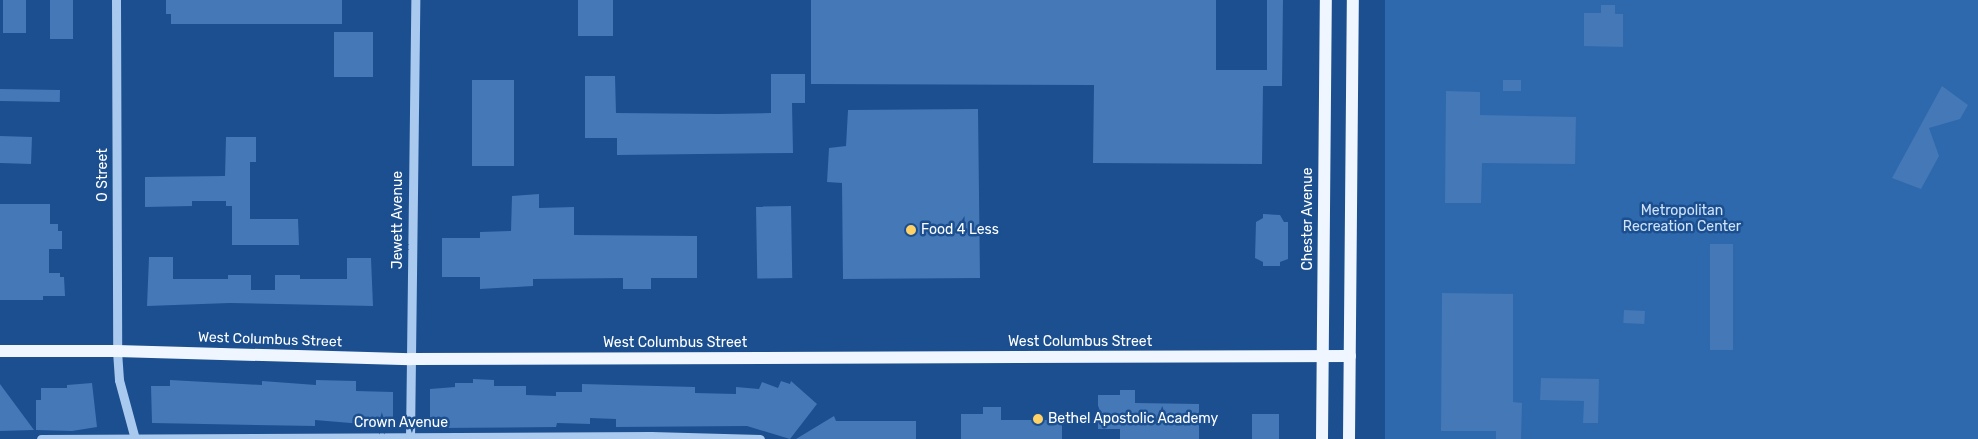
<!DOCTYPE html>
<style>
body{margin:0}
#map{position:relative;width:1978px;height:439px;overflow:hidden;background:#1b4f8f;font-family:Rubik,sans-serif}
div>[style]{position:absolute}
.green>*{inset:0;background:#2e69ad;transform-origin:0 0}
.building>*{inset:0;background:#4478b7;transform-origin:0 0}
.minor>*{height:9px;margin:-4.5px;padding:0 4.5px;transform-origin:4.5px;border-radius:4.5px;background:#a9c9ee}
.major>*{height:12px;margin:-6px;padding:0 6px;transform-origin:6px;border-radius:6px;background:#f0f6ff}
.dots>*{width:14px;height:14px;translate:-50% -50%;box-sizing:border-box;border:2px solid #1b4f8f;border-radius:50%}
span{translate:-50% -50%;white-space:nowrap;text-align:center;line-height:1.15;-webkit-text-stroke:5px #1b4f8f;paint-order:stroke}
.street-label{font-size:14px;color:#fff}
.park-label{font-size:14px;color:#cfe3fa}
.poi-label{font-size:14px;color:#fff}
.left{translate:0 -50%;text-align:left}
</style>
<div id="map">
<div class="green">
<i style="left:1385px;top:0;width:593px;height:439px"></i>
</div>
<div class="building">
<i style="left:3px;top:0;width:23px;height:33px"></i>
<i style="left:50px;top:0;width:23px;height:39px"></i>
<i style="clip-path:polygon(166px 0,342px 0,342px 24px,171px 24px,171px 14px,166px 14px)"></i>
<i style="left:578px;top:0;width:35px;height:36px"></i>
<i style="clip-path:polygon(811px 0,1216px 0,1216px 70px,1267px 70px,1267px 0,1283px 0,1282px 86px,1263px 86px,1262px 164px,1093px 163px,1094px 85px,811px 84px)"></i>
<i style="clip-path:polygon(1601px 5px,1615px 5px,1615px 14px,1623px 14px,1623px 47px,1584px 46px,1584px 13px,1601px 13px)"></i>
<i style="left:334px;top:32px;width:39px;height:45px"></i>
<i style="clip-path:polygon(771px 74px,805px 74px,805px 103px,792px 103px,793px 153px,617px 155px,617px 138px,585px 138px,585px 76px,615px 76px,616px 113px,718px 114px,771px 113px)"></i>
<i style="left:472px;top:80px;width:42px;height:86px"></i>
<i style="left:1503px;top:80px;width:18px;height:11px"></i>
<i style="clip-path:polygon(1942px 86px,1968px 105px,1960px 119px,1929px 128px,1939px 156px,1921px 189px,1892px 178px)"></i>
<i style="left:0;top:89px;width:60px;height:12px;rotate:1deg"></i>
<i style="clip-path:polygon(1446px 91px,1480px 92px,1480px 115px,1576px 117px,1575px 164px,1482px 163px,1481px 203px,1445px 203px)"></i>
<i style="clip-path:polygon(978px 109px,980px 278px,843px 279px,842px 183px,827px 182px,829px 148px,846px 146px,848px 110px)"></i>
<i style="left:0;top:136px;width:32px;height:27px;rotate:2deg"></i>
<i style="clip-path:polygon(226px 137px,256px 137px,256px 162px,250px 162px,250px 219px,298px 219px,299px 245px,232px 245px,232px 206px,226px 206px,226px 201px,192px 201px,192px 206px,145px 207px,145px 177px,225px 176px)"></i>
<i style="clip-path:polygon(539px 194px,539px 208px,574px 207px,574px 235px,697px 236px,697px 278px,651px 278px,651px 289px,623px 289px,623px 278px,533px 279px,533px 286px,480px 289px,480px 277px,442px 277px,442px 238px,480px 238px,480px 232px,511px 231px,512px 196px)"></i>
<i style="clip-path:polygon(0 204px,50px 204px,50px 224px,58px 224px,58px 231px,62px 231px,62px 249px,49px 249px,49px 273px,60px 273px,60px 277px,64px 277px,65px 296px,43px 296px,43px 300px,0 300px)"></i>
<i style="left:791px;top:206px;width:72px;height:35px;rotate:89deg"></i>
<i style="clip-path:polygon(1263px 214px,1280px 215px,1284px 222px,1288px 222px,1288px 259px,1280px 262px,1280px 266px,1263px 266px,1263px 262px,1255px 258px,1256px 222px,1263px 218px)"></i>
<i style="left:1710px;top:244px;width:23px;height:106px"></i>
<i style="clip-path:polygon(149px 257px,173px 257px,173px 279px,228px 279px,228px 275px,251px 275px,251px 290px,275px 290px,275px 275px,300px 275px,300px 279px,347px 279px,347px 258px,371px 258px,373px 306px,230px 303px,147px 306px)"></i>
<i style="clip-path:polygon(1442px 293px,1513px 294px,1513px 402px,1522px 403px,1521px 439px,1496px 439px,1496px 431px,1441px 431px)"></i>
<i style="left:1624px;top:310px;width:21px;height:13px;rotate:3deg"></i>
<i style="clip-path:polygon(1541px 378px,1599px 379px,1598px 423px,1583px 423px,1584px 401px,1540px 400px)"></i>
<i style="clip-path:polygon(473px 379px,494px 380px,494px 386px,526px 386px,526px 395px,556px 396px,556px 392px,582px 392px,582px 384px,695px 387px,695px 393px,736px 394px,736px 387px,759px 389px,762px 382px,778px 388px,781px 381px,790px 384px,791px 381px,817px 404px,790px 439px,747px 426px,616px 427px,616px 419px,590px 418px,590px 424px,557px 423px,556px 427px,436px 428px,436px 421px,430px 421px,430px 389px,455px 387px,455px 383px,473px 383px)"></i>
<i style="clip-path:polygon(170px 380px,262px 385px,262px 381px,316px 385px,316px 380px,356px 381px,356px 391px,393px 392px,393px 420px,386px 420px,386px 426px,315px 420px,315px 426px,152px 423px,151px 386px,170px 386px)"></i>
<i style="clip-path:polygon(92px 383px,97px 427px,72px 431px,36px 430px,36px 400px,41px 400px,41px 388px,67px 388px,67px 385px)"></i>
<i style="clip-path:polygon(0 384px,34px 430px,0 431px)"></i>
<i style="clip-path:polygon(1120px 390px,1135px 390px,1135px 403px,1199px 404px,1199px 439px,1120px 439px,1120px 429px,1098px 429px,1098px 395px,1120px 395px)"></i>
<i style="clip-path:polygon(983px 407px,1001px 407px,1001px 420px,1062px 420px,1062px 439px,961px 439px,961px 414px,983px 414px)"></i>
<i style="left:1252px;top:414px;width:27px;height:25px"></i>
<i style="clip-path:polygon(834px 416px,836px 421px,916px 421px,916px 439px,796px 439px)"></i>
</div>
<div class="minor">
<i style="left:116px;top:0;width:351px;rotate:89.8deg"></i>
<i style="left:117px;top:351px;width:29px;rotate:86deg"></i>
<i style="left:119px;top:380px;width:61px;rotate:74.8deg"></i>
<i style="left:41px;top:439px;width:610px;rotate:-0.28deg"></i>
<i style="left:651px;top:436px;width:109px;rotate:1.6deg"></i>
<i style="left:410px;top:439px;width:439px;rotate:-89.3deg"></i>
</div>
<div class="major">
<i style="left:0;top:351px;width:117px"></i>
<i style="left:117px;top:351px;width:294px;rotate:1.6deg"></i>
<i style="left:411px;top:359px;width:939px;rotate:-0.18deg"></i>
<i style="left:1322px;top:439px;width:439px;rotate:-89.5deg"></i>
<i style="left:1349px;top:439px;width:439px;rotate:-89.5deg"></i>
</div>
<div class="dots">
<i style="left:911px;top:230px;background:#ffd166"></i>
<i style="left:1038px;top:419px;background:#ffd166"></i>
</div>
<div class="street-label">
<span style="left:103px;top:175px;rotate:-90deg">O Street</span>
<span style="left:1308px;top:219px;rotate:-90deg">Chester Avenue</span>
<span style="left:398px;top:220px;rotate:-90deg">Jewett Avenue</span>
<span style="left:270px;top:340px;rotate:2deg">West Columbus Street</span>
<span style="left:1080px;top:342px">West Columbus Street</span>
<span style="left:675px;top:343px">West Columbus Street</span>
<span style="left:401px;top:423px">Crown Avenue</span>
</div>
<div class="park-label">
<span style="left:1682px;top:219px">Metropolitan<br>Recreation Center</span>
</div>
<div class="poi-label">
<span class="left" style="left:921px;top:230px">Food 4 Less</span>
<span class="left" style="left:1048px;top:419px">Bethel Apostolic Academy</span>
</div>
</div>
